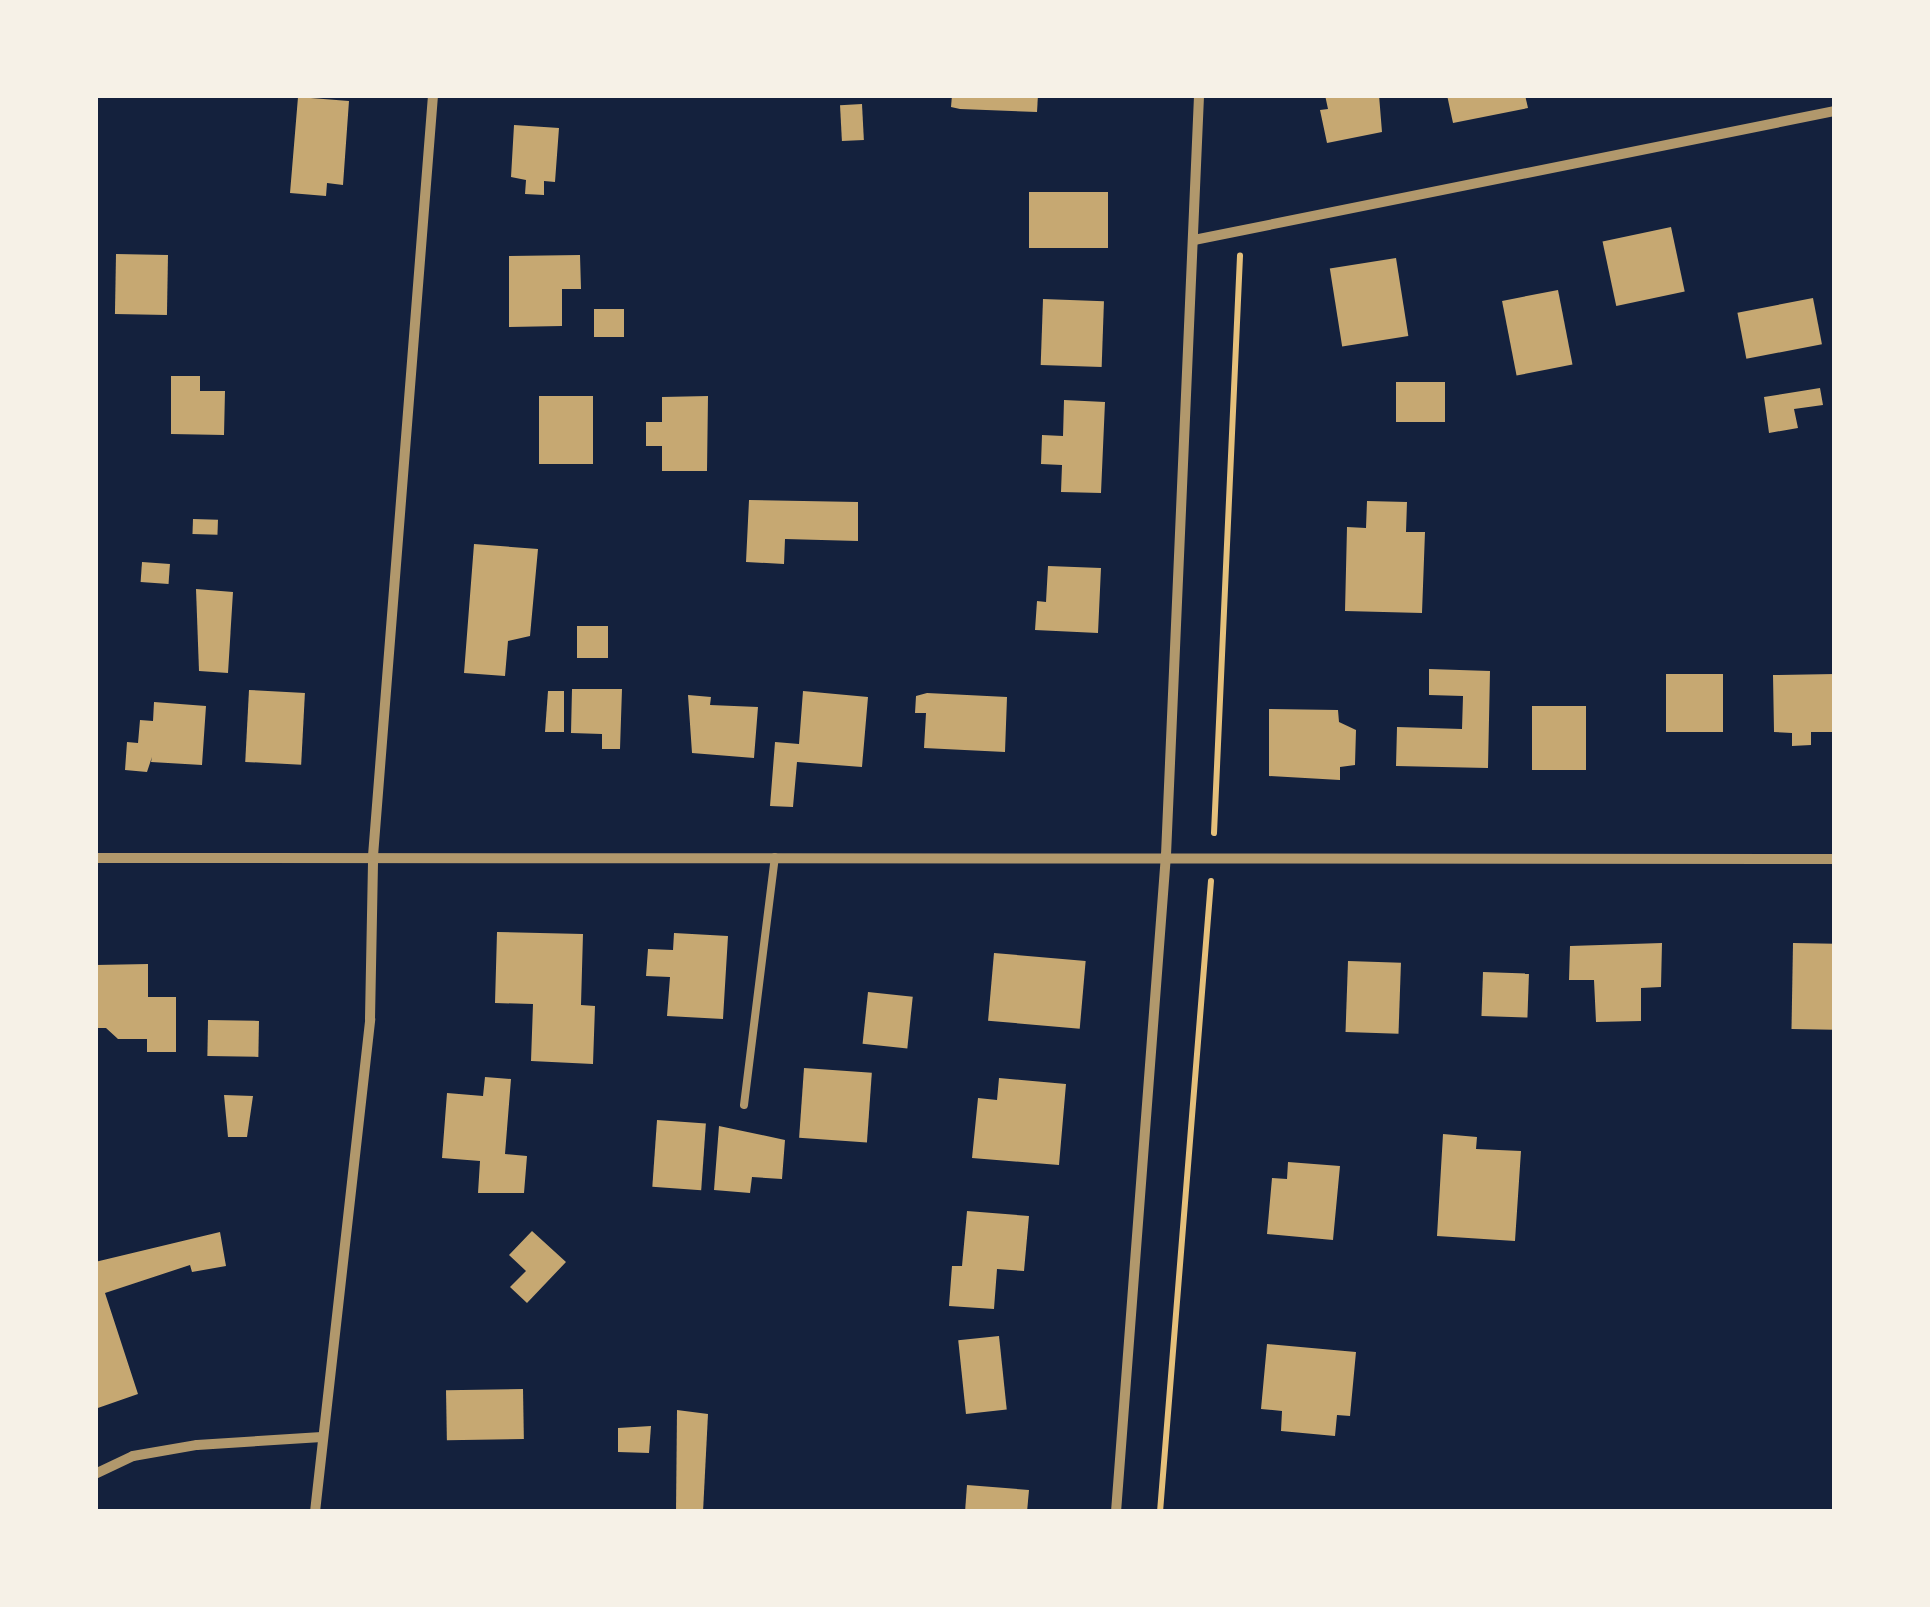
<!DOCTYPE html>
<style>
body{margin:0}
#map{position:relative;width:1930px;height:1607px;overflow:hidden;background:#14213d;font-family:"Sofia Sans Condensed",sans-serif}
div>[style]{position:absolute}
.building>*{inset:0;background:#c6a872;transform-origin:0 0}
.path>*{height:6px;margin:-3px;padding:0 3px;transform-origin:3px;border-radius:3px;background:#e5c07b}
.service>*{height:8px;margin:-4px;padding:0 4px;transform-origin:4px;border-radius:4px;background:#b1986c}
.minor>*{height:10px;margin:-5px;padding:0 5px;transform-origin:5px;border-radius:5px;background:#b1986c}
span{translate:-50% -50%;white-space:nowrap;text-align:center;line-height:1.15;-webkit-text-stroke:10px #f6f1e7;paint-order:stroke}
.frame{position:absolute;inset:0;border:98px solid #f6f1e7;pointer-events:none}
</style>
<div id="map">
<div class="building">
<i style="clip-path:polygon(952px 95px,1038px 95px,1037px 112px,960px 109px,951px 107px)"></i>
<i style="clip-path:polygon(1325px 95px,1379px 95px,1382px 132px,1327px 143px,1320px 110px,1328px 109px)"></i>
<i style="clip-path:polygon(1447px 95px,1525px 95px,1528px 108px,1453px 123px)"></i>
<i style="clip-path:polygon(298px 97px,349px 101px,343px 185px,327px 183px,326px 196px,290px 193px)"></i>
<i style="left:862px;top:104px;width:36px;height:22px;rotate:87deg"></i>
<i style="clip-path:polygon(514px 125px,559px 128px,555px 182px,544px 181px,544px 195px,525px 194px,526px 180px,511px 177px)"></i>
<i style="left:1029px;top:192px;width:79px;height:56px"></i>
<i style="left:1671px;top:227px;width:66px;height:70px;rotate:78deg"></i>
<i style="left:116px;top:254px;width:52px;height:60px;rotate:1deg"></i>
<i style="clip-path:polygon(580px 255px,581px 289px,562px 289px,562px 326px,509px 327px,509px 256px)"></i>
<i style="left:1396px;top:258px;width:79px;height:67px;rotate:81deg"></i>
<i style="left:1558px;top:290px;width:76px;height:57px;rotate:79deg"></i>
<i style="left:1813px;top:298px;width:47px;height:77px;rotate:79deg"></i>
<i style="left:1043px;top:299px;width:61px;height:66px;rotate:2deg"></i>
<i style="left:594px;top:309px;width:30px;height:28px"></i>
<i style="clip-path:polygon(171px 376px,200px 376px,200px 391px,225px 391px,224px 435px,171px 434px)"></i>
<i style="left:1445px;top:382px;width:40px;height:49px;rotate:90deg"></i>
<i style="clip-path:polygon(1820px 388px,1823px 405px,1794px 409px,1798px 428px,1769px 433px,1764px 397px)"></i>
<i style="left:539px;top:396px;width:54px;height:68px"></i>
<i style="clip-path:polygon(708px 396px,707px 471px,662px 471px,662px 446px,646px 446px,646px 422px,662px 422px,662px 397px)"></i>
<i style="clip-path:polygon(1064px 400px,1105px 402px,1101px 493px,1061px 492px,1062px 465px,1041px 464px,1042px 435px,1063px 436px)"></i>
<i style="clip-path:polygon(749px 500px,858px 502px,858px 541px,785px 539px,784px 564px,746px 562px)"></i>
<i style="clip-path:polygon(1367px 501px,1407px 502px,1406px 532px,1425px 532px,1422px 613px,1345px 611px,1347px 527px,1366px 528px)"></i>
<i style="left:193px;top:519px;width:25px;height:15px;rotate:2deg"></i>
<i style="clip-path:polygon(474px 544px,538px 549px,530px 636px,508px 641px,505px 676px,464px 673px)"></i>
<i style="left:142px;top:562px;width:28px;height:20px;rotate:4deg"></i>
<i style="clip-path:polygon(1048px 566px,1101px 568px,1098px 633px,1035px 630px,1037px 601px,1046px 602px)"></i>
<i style="clip-path:polygon(196px 589px,233px 592px,228px 673px,199px 671px)"></i>
<i style="left:577px;top:626px;width:31px;height:32px"></i>
<i style="clip-path:polygon(1429px 669px,1490px 671px,1488px 768px,1396px 766px,1397px 727px,1462px 729px,1463px 696px,1429px 695px)"></i>
<i style="left:1666px;top:674px;width:57px;height:58px"></i>
<i style="clip-path:polygon(1835px 674px,1835px 732px,1811px 732px,1811px 745px,1792px 746px,1792px 733px,1774px 732px,1773px 675px)"></i>
<i style="clip-path:polygon(572px 689px,622px 689px,620px 749px,602px 749px,602px 734px,571px 733px)"></i>
<i style="left:249px;top:690px;width:56px;height:72px;rotate:3deg"></i>
<i style="clip-path:polygon(548px 691px,564px 691px,564px 732px,545px 732px)"></i>
<i style="clip-path:polygon(803px 691px,868px 697px,862px 767px,797px 762px,793px 807px,770px 806px,775px 742px,799px 744px)"></i>
<i style="clip-path:polygon(927px 693px,1007px 697px,1005px 752px,924px 748px,926px 713px,915px 713px,916px 696px)"></i>
<i style="clip-path:polygon(688px 695px,711px 697px,710px 705px,758px 707px,754px 758px,692px 753px)"></i>
<i style="clip-path:polygon(154px 702px,206px 706px,202px 765px,151px 762px,152px 757px,147px 772px,125px 770px,127px 742px,138px 743px,140px 720px,153px 721px)"></i>
<i style="left:1532px;top:706px;width:54px;height:64px"></i>
<i style="clip-path:polygon(1269px 709px,1338px 710px,1339px 722px,1356px 730px,1355px 765px,1340px 767px,1340px 780px,1269px 776px)"></i>
<i style="clip-path:polygon(497px 932px,583px 934px,581px 1005px,595px 1006px,593px 1064px,531px 1061px,533px 1004px,495px 1003px)"></i>
<i style="clip-path:polygon(674px 933px,728px 936px,723px 1019px,667px 1016px,670px 977px,646px 976px,648px 949px,673px 950px)"></i>
<i style="clip-path:polygon(1662px 943px,1661px 987px,1641px 988px,1641px 1021px,1596px 1022px,1594px 980px,1569px 980px,1570px 946px)"></i>
<i style="left:1793px;top:943px;width:42px;height:86px;rotate:1deg"></i>
<i style="left:994px;top:953px;width:92px;height:68px;rotate:5deg"></i>
<i style="left:1348px;top:961px;width:53px;height:71px;rotate:2deg"></i>
<i style="clip-path:polygon(148px 964px,148px 997px,176px 997px,176px 1052px,147px 1052px,147px 1039px,118px 1039px,106px 1028px,95px 1028px,95px 965px)"></i>
<i style="left:1483px;top:972px;width:46px;height:44px;rotate:2deg"></i>
<i style="left:868px;top:992px;width:45px;height:52px;rotate:6deg"></i>
<i style="left:208px;top:1020px;width:51px;height:36px;rotate:1deg"></i>
<i style="left:804px;top:1068px;width:68px;height:70px;rotate:4deg"></i>
<i style="clip-path:polygon(485px 1077px,511px 1079px,505px 1154px,527px 1156px,524px 1193px,478px 1193px,480px 1161px,442px 1158px,447px 1093px,483px 1096px)"></i>
<i style="clip-path:polygon(999px 1078px,1066px 1084px,1059px 1165px,972px 1158px,978px 1098px,997px 1100px)"></i>
<i style="clip-path:polygon(224px 1095px,253px 1096px,247px 1137px,228px 1137px)"></i>
<i style="left:657px;top:1120px;width:49px;height:67px;rotate:4deg"></i>
<i style="clip-path:polygon(719px 1126px,785px 1140px,782px 1179px,752px 1177px,750px 1193px,714px 1190px)"></i>
<i style="clip-path:polygon(1443px 1134px,1477px 1137px,1476px 1149px,1521px 1151px,1515px 1241px,1437px 1236px)"></i>
<i style="clip-path:polygon(1288px 1162px,1340px 1166px,1333px 1240px,1267px 1234px,1272px 1178px,1287px 1179px)"></i>
<i style="clip-path:polygon(967px 1211px,1029px 1216px,1024px 1271px,997px 1269px,994px 1309px,949px 1306px,952px 1266px,962px 1266px)"></i>
<i style="clip-path:polygon(532px 1231px,566px 1262px,527px 1303px,510px 1287px,526px 1271px,509px 1255px)"></i>
<i style="clip-path:polygon(220px 1232px,226px 1266px,192px 1272px,190px 1265px,105px 1293px,138px 1394px,95px 1409px,95px 1262px)"></i>
<i style="left:999px;top:1336px;width:74px;height:41px;rotate:84deg"></i>
<i style="clip-path:polygon(1267px 1344px,1356px 1352px,1350px 1416px,1337px 1415px,1335px 1436px,1281px 1431px,1282px 1411px,1261px 1409px)"></i>
<i style="left:523px;top:1389px;width:50px;height:77px;rotate:89deg"></i>
<i style="clip-path:polygon(677px 1410px,708px 1414px,703px 1512px,676px 1512px)"></i>
<i style="clip-path:polygon(651px 1426px,649px 1453px,618px 1452px,618px 1428px)"></i>
<i style="clip-path:polygon(967px 1485px,1029px 1490px,1027px 1512px,965px 1512px)"></i>
</div>
<div class="path">
<i style="left:563px;top:95px;width:66px"></i>
<i style="left:1214px;top:833px;width:578px;rotate:-87.42deg"></i>
<i style="left:1160px;top:1512px;width:633px;rotate:-85.38deg"></i>
</div>
<div class="service">
<i style="left:744px;top:1105px;width:250px;rotate:-82.9deg"></i>
</div>
<div class="minor">
<i style="left:1194px;top:240px;width:654px;rotate:-11.38deg"></i>
<i style="left:95px;top:858px;width:1740px;rotate:0.03deg"></i>
<i style="left:95px;top:1474px;width:42px;rotate:-25.3deg"></i>
<i style="left:133px;top:1456px;width:65px;rotate:-9.8deg"></i>
<i style="left:197px;top:1445px;width:125px;rotate:-3.7deg"></i>
<i style="left:315px;top:1512px;width:496px;rotate:-83.6deg"></i>
<i style="left:370px;top:1019px;width:163px;rotate:-88.9deg"></i>
<i style="left:373px;top:856px;width:763px;rotate:-85.49deg"></i>
<i style="left:1116px;top:1512px;width:659px;rotate:-85.65deg"></i>
<i style="left:1166px;top:855px;width:761px;rotate:-87.51deg"></i>
</div>
<div class="frame"></div>
</div>
